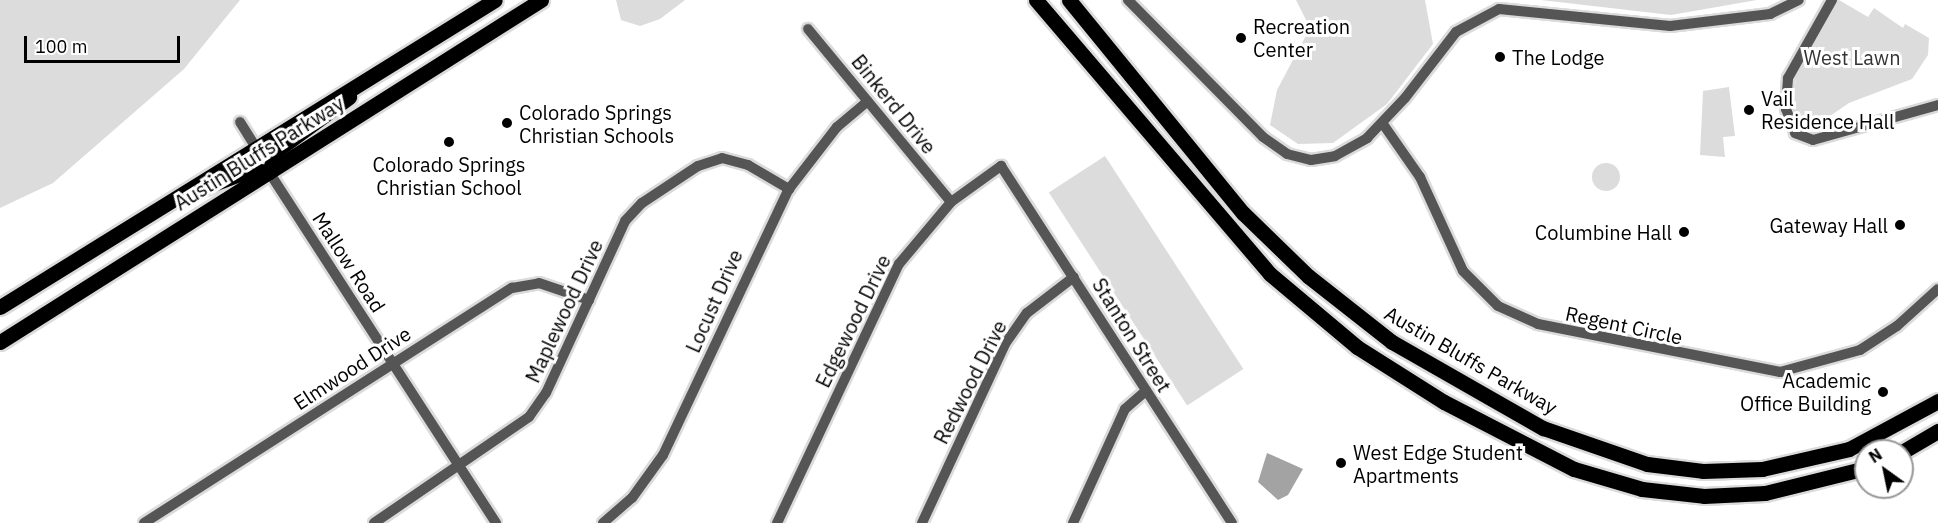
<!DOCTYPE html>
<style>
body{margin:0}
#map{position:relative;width:1938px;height:523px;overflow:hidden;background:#fff;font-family:"IBM Plex Sans",sans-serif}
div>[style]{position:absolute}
.green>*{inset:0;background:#dcdcdc;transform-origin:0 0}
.round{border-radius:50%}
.water>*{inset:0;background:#a3a3a3}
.roads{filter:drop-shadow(2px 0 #dbdbdb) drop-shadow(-2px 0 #dbdbdb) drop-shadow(0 2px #dbdbdb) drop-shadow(0 -2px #dbdbdb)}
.street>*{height:10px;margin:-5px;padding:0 5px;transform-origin:5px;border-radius:5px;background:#555}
.primary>*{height:15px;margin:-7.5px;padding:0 7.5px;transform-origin:7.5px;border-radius:7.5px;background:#000}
.dots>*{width:16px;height:16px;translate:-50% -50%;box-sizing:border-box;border:3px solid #fff;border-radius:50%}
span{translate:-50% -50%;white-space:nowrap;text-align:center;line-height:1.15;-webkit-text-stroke:6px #fff;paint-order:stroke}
.poi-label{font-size:20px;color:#000}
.left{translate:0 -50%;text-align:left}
.right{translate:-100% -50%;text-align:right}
.park-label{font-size:20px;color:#333}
.street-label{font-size:20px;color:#000}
.north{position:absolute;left:1854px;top:439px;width:60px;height:60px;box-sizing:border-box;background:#fff;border:2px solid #999;border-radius:50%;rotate:327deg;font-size:16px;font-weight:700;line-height:24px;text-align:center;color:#000}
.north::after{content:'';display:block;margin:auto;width:21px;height:27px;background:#000;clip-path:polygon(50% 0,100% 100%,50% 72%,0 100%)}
.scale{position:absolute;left:24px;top:36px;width:156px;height:27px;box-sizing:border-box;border:3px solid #000;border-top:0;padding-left:8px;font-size:18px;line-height:21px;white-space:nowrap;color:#000;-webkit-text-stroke:4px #fff;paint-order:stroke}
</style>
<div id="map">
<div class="green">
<i style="clip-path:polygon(0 0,240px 0,184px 69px,53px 183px,0 208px)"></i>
<i style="clip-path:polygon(616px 0,685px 0,660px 19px,640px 26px,621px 20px)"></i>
<i style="clip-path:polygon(1296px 0,1425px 0,1433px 44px,1387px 104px,1333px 143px,1298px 144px,1270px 125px,1277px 90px,1310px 28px)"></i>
<i style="clip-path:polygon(1541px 0,1757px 0,1671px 15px)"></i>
<i style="clip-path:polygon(1839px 0,1868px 17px,1874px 8px,1903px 28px,1905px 24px,1929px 38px,1928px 55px,1912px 79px,1849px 103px,1808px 131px,1793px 114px,1796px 73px)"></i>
<i style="clip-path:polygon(1729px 87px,1735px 136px,1723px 137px,1725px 157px,1700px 155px,1703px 91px)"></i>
<i style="left:1105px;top:156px;width:254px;height:67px;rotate:57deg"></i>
<i class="round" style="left:1592px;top:163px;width:28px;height:28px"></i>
</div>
<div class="water">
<i style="clip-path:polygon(1267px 453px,1303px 469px,1288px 495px,1278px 500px,1258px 482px)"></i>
</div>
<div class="roads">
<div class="street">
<i style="left:1128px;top:0;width:192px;rotate:45.4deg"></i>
<i style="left:1263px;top:137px;width:29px;rotate:35deg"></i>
<i style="left:1287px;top:154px;width:25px;rotate:14deg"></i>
<i style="left:1311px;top:160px;width:24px;rotate:-9deg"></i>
<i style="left:1335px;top:156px;width:37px;rotate:-29deg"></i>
<i style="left:1367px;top:138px;width:55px;rotate:-46.5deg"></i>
<i style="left:1405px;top:98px;width:83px;rotate:-52.3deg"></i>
<i style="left:1456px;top:32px;width:49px;rotate:-28.1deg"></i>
<i style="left:1499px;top:9px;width:172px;rotate:5.7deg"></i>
<i style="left:1670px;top:26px;width:101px;rotate:-6.8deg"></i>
<i style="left:1770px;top:14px;width:32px;rotate:-26deg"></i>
<i style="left:1832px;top:0;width:90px;rotate:119.4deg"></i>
<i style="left:1788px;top:78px;width:31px;rotate:94deg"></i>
<i style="left:1786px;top:109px;width:26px;rotate:69deg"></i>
<i style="left:1795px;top:133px;width:19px;rotate:21deg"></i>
<i style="left:1813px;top:140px;width:130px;rotate:-15.6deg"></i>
<i style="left:808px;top:29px;width:224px;rotate:50.4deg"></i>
<i style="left:240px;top:122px;width:28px;rotate:58deg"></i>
<i style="left:1383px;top:124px;width:65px;rotate:55.1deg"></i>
<i style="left:1420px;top:177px;width:103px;rotate:65.4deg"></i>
<i style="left:1463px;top:271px;width:49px;rotate:45deg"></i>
<i style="left:1498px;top:306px;width:44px;rotate:24.2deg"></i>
<i style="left:1538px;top:324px;width:247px;rotate:11.2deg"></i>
<i style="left:1780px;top:372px;width:83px;rotate:-15.4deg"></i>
<i style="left:1860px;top:350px;width:44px;rotate:-33deg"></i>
<i style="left:1897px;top:326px;width:55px;rotate:-42.1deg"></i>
<i style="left:269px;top:172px;width:418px;rotate:57.1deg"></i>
<i style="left:144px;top:523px;width:437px;rotate:-32.6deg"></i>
<i style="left:512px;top:288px;width:27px;rotate:-10deg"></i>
<i style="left:539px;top:283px;width:53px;rotate:18.8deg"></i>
<i style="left:374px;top:523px;width:188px;rotate:-34.4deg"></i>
<i style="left:529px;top:417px;width:29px;rotate:-55deg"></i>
<i style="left:546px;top:393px;width:189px;rotate:-65.3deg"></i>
<i style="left:625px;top:221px;width:25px;rotate:-47deg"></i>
<i style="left:642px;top:203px;width:67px;rotate:-33.5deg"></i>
<i style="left:698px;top:166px;width:25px;rotate:-18deg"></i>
<i style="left:722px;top:158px;width:27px;rotate:15deg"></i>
<i style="left:748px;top:165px;width:48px;rotate:30.3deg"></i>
<i style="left:603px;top:523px;width:38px;rotate:-41deg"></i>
<i style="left:632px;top:498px;width:53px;rotate:-54.2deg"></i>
<i style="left:663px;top:455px;width:294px;rotate:-64.7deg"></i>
<i style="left:789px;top:189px;width:78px;rotate:-52.3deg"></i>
<i style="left:837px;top:127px;width:40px;rotate:-40deg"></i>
<i style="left:777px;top:523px;width:286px;rotate:-64.8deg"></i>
<i style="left:899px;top:264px;width:81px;rotate:-50deg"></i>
<i style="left:951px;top:202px;width:62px;rotate:-35.8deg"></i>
<i style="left:1001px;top:166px;width:425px;rotate:57.1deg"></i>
<i style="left:922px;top:523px;width:197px;rotate:-65.1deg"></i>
<i style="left:1005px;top:344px;width:38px;rotate:-55deg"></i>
<i style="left:1027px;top:313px;width:59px;rotate:-37.5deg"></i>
<i style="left:1073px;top:523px;width:125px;rotate:-65.5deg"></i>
<i style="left:1125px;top:409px;width:28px;rotate:-41deg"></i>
</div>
<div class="primary">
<i style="left:1036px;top:0;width:360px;rotate:49.5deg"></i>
<i style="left:1270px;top:274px;width:114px;rotate:40deg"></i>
<i style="left:1357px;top:347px;width:103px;rotate:32.3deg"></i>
<i style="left:1444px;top:402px;width:146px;rotate:27.3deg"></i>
<i style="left:1574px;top:469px;width:71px;rotate:16.4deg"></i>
<i style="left:1642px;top:489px;width:62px;rotate:6.4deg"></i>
<i style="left:1704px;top:496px;width:61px;rotate:-2.8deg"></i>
<i style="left:1765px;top:493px;width:104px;rotate:-13.9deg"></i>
<i style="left:1069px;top:0;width:275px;rotate:50.8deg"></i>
<i style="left:1243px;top:213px;width:91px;rotate:44.1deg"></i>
<i style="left:1308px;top:276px;width:107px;rotate:38.2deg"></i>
<i style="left:1392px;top:342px;width:174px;rotate:29.7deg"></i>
<i style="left:1543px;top:428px;width:110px;rotate:19.1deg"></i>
<i style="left:1647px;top:464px;width:56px;rotate:7.1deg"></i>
<i style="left:1703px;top:471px;width:59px;rotate:-1.9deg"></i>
<i style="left:1762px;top:469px;width:89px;rotate:-12.9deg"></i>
<i style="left:1849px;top:449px;width:101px;rotate:-28.3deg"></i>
<i style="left:269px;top:172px;width:22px;rotate:-72deg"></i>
<i style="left:276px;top:151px;width:91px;rotate:-36.5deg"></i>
<i style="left:200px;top:189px;width:53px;rotate:-20.8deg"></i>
<i style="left:250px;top:170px;width:19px;rotate:6deg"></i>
<i style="left:0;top:307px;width:582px;rotate:-31.81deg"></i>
<i style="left:0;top:342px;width:640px;rotate:-32.3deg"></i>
<i style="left:1902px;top:452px;width:42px;rotate:-30.3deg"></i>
</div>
</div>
<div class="dots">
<i style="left:1241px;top:38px;background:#000"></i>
<i style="left:1500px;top:57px;background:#000"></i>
<i style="left:1749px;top:110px;background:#000"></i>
<i style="left:507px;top:123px;background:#000"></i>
<i style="left:449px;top:142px;background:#000"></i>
<i style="left:1900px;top:225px;background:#000"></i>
<i style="left:1684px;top:232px;background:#000"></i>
<i style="left:1883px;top:392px;background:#000"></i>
<i style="left:1341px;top:463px;background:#000"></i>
</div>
<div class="poi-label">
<span class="left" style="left:1253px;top:38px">Recreation<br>Center</span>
<span class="left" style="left:1512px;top:57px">The Lodge</span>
<span class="left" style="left:1761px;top:110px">Vail<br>Residence Hall</span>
<span class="left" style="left:519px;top:124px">Colorado Springs<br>Christian Schools</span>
<span style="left:449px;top:176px">Colorado Springs<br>Christian School</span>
<span class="right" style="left:1888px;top:225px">Gateway Hall</span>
<span class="right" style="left:1672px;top:232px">Columbine Hall</span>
<span class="right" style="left:1871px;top:392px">Academic<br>Office Building</span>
<span class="left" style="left:1353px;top:464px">West Edge Student<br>Apartments</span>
</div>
<div class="park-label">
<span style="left:1852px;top:57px">West Lawn</span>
</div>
<div class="street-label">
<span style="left:894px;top:104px;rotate:51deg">Binkerd Drive</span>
<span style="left:259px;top:153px;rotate:-32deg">Austin Bluffs Parkway</span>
<span style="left:349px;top:262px;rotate:57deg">Mallow Road</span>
<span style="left:714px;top:301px;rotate:-66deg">Locust Drive</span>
<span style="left:564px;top:311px;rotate:-65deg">Maplewood Drive</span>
<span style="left:853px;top:321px;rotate:-64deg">Edgewood Drive</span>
<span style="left:1624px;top:325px;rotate:12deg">Regent Circle</span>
<span style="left:1132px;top:335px;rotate:58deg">Stanton Street</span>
<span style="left:1471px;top:360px;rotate:30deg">Austin Bluffs Parkway</span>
<span style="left:352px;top:368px;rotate:-33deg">Elmwood Drive</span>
<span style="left:970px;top:382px;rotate:-63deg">Redwood Drive</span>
</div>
<div class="north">N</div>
<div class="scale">100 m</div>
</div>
